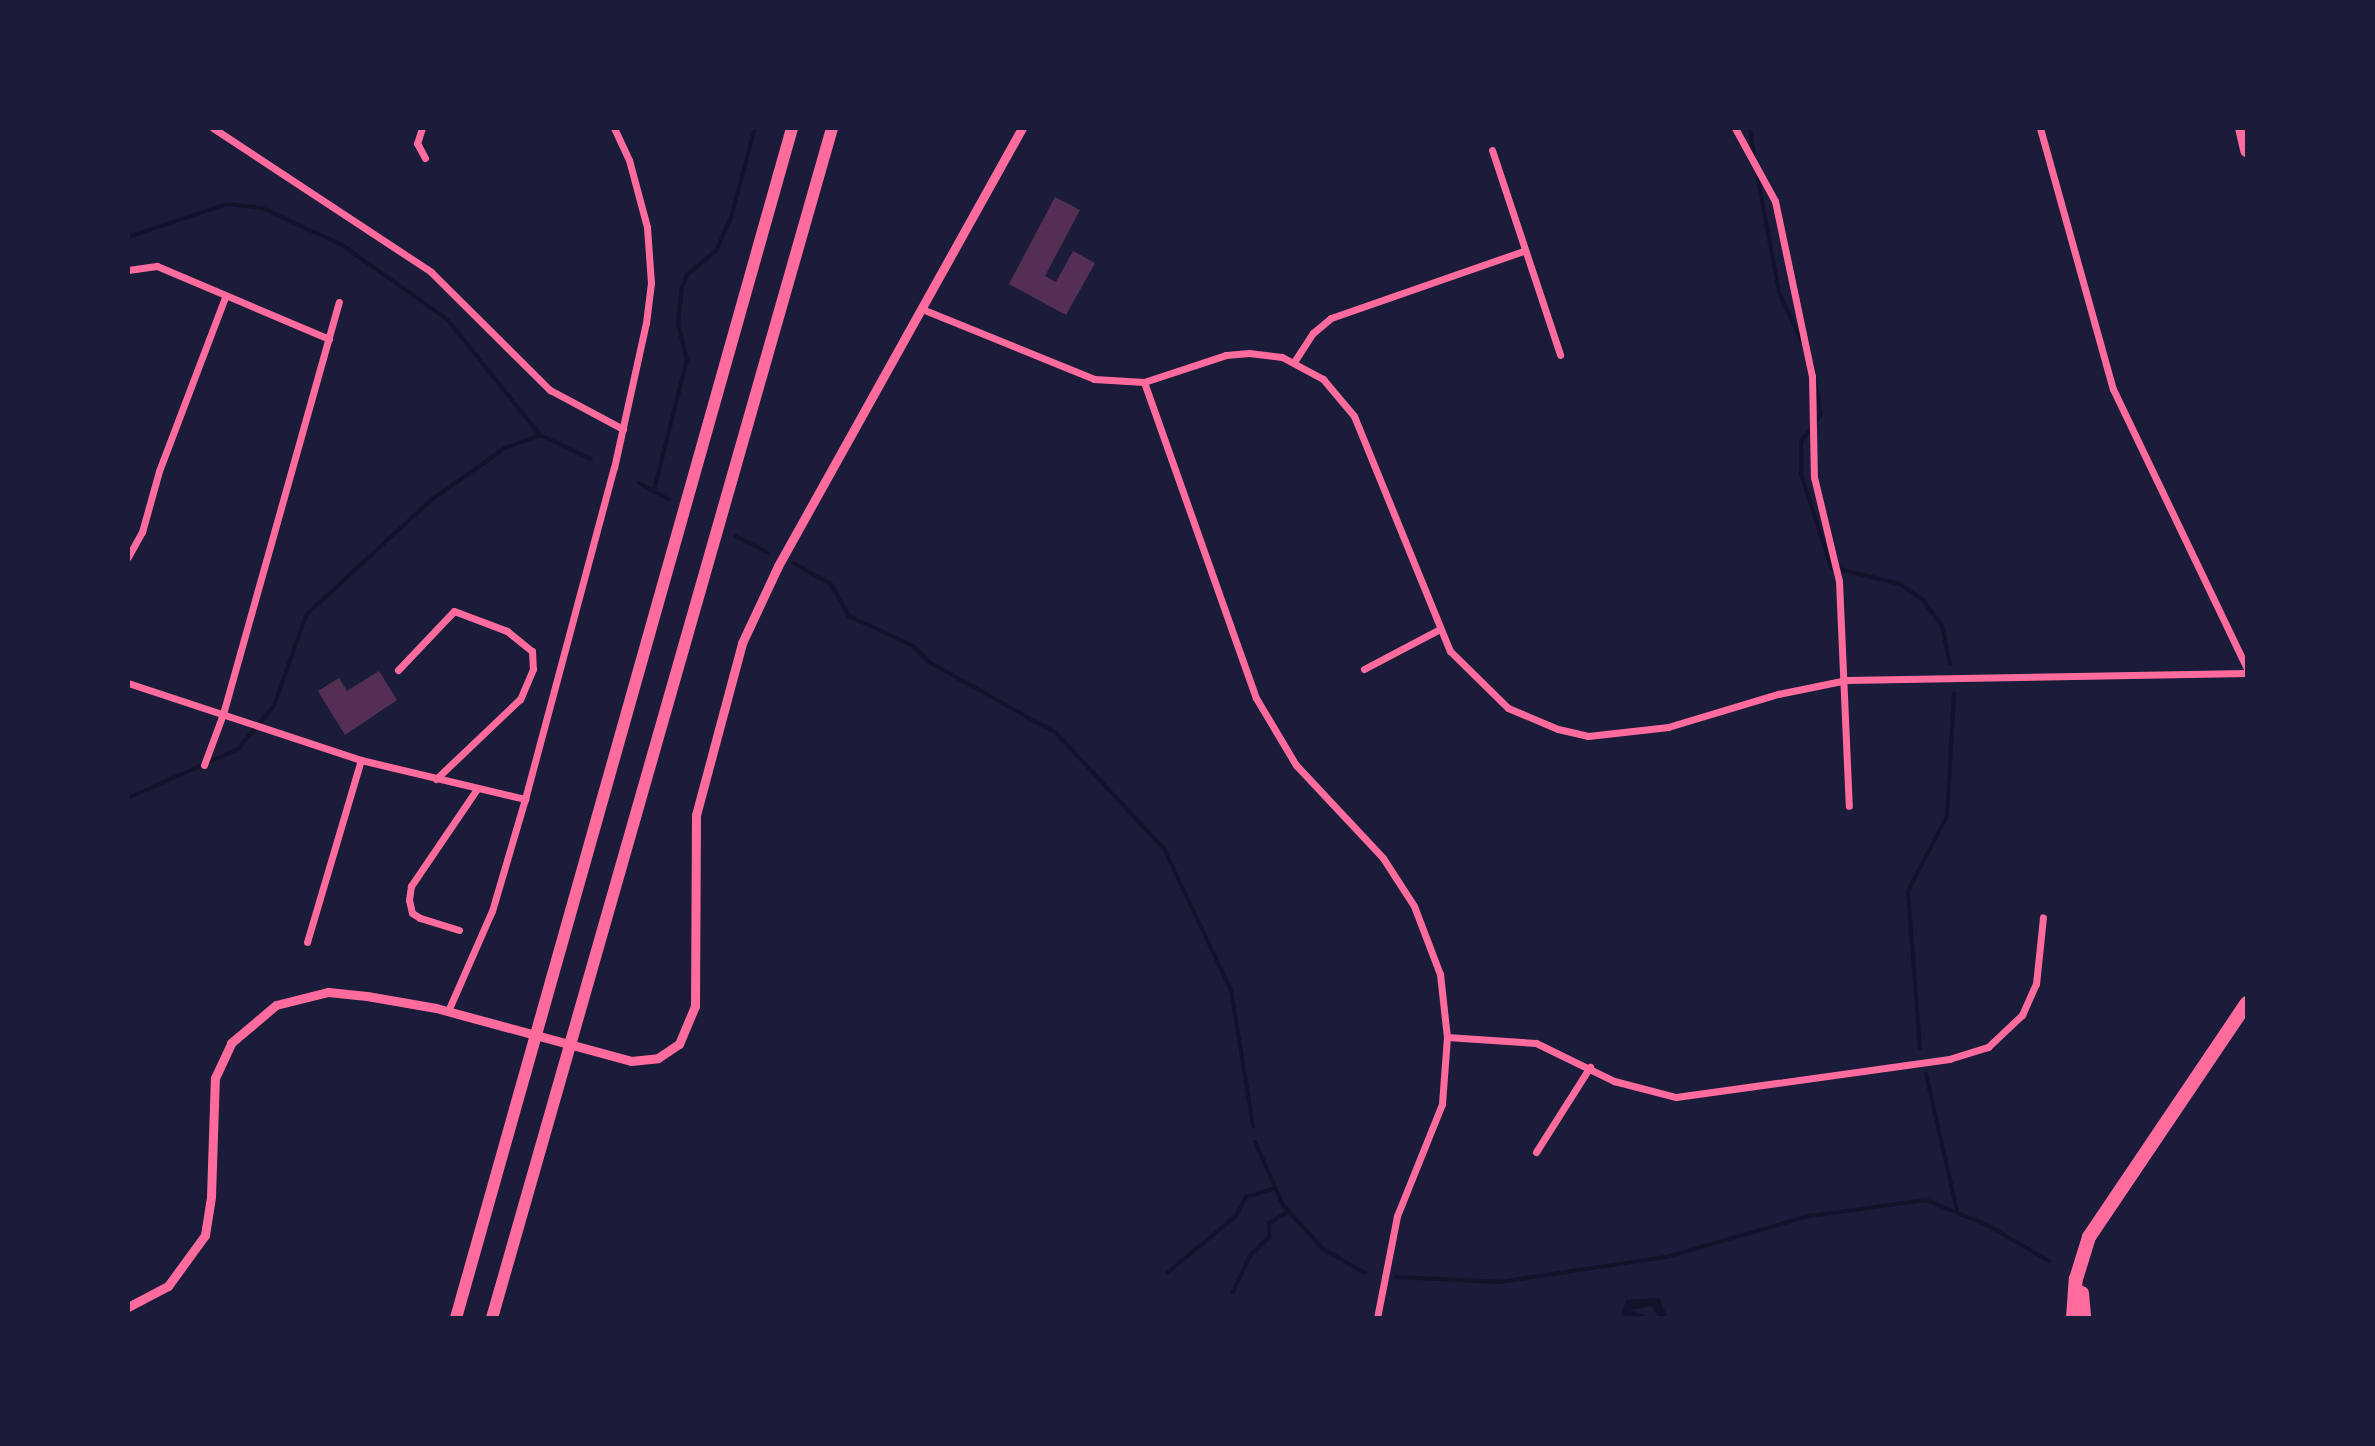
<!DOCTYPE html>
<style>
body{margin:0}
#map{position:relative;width:2375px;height:1446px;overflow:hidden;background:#1b1b3a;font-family:"Playfair Display",serif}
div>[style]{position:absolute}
.water>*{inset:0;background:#12122b}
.stream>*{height:4px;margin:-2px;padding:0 2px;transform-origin:2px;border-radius:2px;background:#12122b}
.building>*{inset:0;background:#542f53}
.minor>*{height:7px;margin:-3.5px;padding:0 3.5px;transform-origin:3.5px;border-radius:3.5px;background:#ff6b9d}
.tertiary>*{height:9px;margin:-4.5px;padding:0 4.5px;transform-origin:4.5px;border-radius:4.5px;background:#ff6b9d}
.primary>*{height:12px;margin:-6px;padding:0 6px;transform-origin:6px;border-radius:6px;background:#ff6b9d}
.motorway>*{height:14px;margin:-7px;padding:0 7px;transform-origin:7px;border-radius:7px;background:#ff6b9d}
span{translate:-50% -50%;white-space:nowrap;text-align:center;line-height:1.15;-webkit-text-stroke:7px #1b1b3a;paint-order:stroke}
.frame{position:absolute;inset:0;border:130px solid #1b1b3a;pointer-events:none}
</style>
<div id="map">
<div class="water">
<i style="clip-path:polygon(1659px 1298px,1668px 1318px,1659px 1318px,1652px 1306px,1630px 1310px,1653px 1318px,1622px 1315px,1626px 1300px)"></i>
</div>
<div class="stream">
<i style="left:1750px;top:128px;width:29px;rotate:82deg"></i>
<i style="left:1757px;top:174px;width:120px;rotate:79.4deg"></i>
<i style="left:1779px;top:292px;width:55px;rotate:65.3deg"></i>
<i style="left:128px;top:237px;width:104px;rotate:-18.4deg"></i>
<i style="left:227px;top:204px;width:35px;rotate:7deg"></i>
<i style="left:262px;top:208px;width:88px;rotate:24.8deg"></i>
<i style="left:342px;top:245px;width:128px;rotate:35.2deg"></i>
<i style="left:447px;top:319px;width:149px;rotate:51.3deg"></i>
<i style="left:540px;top:435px;width:56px;rotate:25.2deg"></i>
<i style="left:1812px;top:364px;width:51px;rotate:79.8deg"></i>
<i style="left:1821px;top:414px;width:34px;rotate:126deg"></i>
<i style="left:1801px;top:442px;width:32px;rotate:90deg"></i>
<i style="left:1801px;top:474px;width:98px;rotate:72.1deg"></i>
<i style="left:1831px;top:567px;width:71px;rotate:13.8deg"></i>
<i style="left:1900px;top:584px;width:28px;rotate:35deg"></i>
<i style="left:1923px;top:600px;width:32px;rotate:54deg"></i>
<i style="left:1942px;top:626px;width:38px;rotate:78deg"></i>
<i style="left:639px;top:483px;width:35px;rotate:29deg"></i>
<i style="left:654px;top:491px;width:135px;rotate:-75.9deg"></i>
<i style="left:687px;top:360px;width:36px;rotate:-104deg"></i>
<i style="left:678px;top:325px;width:37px;rotate:-84deg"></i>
<i style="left:682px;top:288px;width:14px;rotate:-69deg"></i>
<i style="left:687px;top:275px;width:38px;rotate:-40deg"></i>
<i style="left:716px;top:251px;width:37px;rotate:-66deg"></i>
<i style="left:731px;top:217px;width:92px;rotate:-74.9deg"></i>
<i style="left:735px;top:536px;width:36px;rotate:27deg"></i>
<i style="left:793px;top:563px;width:43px;rotate:28.9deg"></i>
<i style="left:831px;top:584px;width:37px;rotate:61deg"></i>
<i style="left:849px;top:616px;width:71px;rotate:25.1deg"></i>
<i style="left:913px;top:646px;width:23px;rotate:45deg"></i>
<i style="left:929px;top:662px;width:145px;rotate:29.2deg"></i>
<i style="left:1056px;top:733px;width:158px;rotate:47deg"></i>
<i style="left:1164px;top:849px;width:156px;rotate:64.6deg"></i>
<i style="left:1231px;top:990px;width:138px;rotate:80.8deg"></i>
<i style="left:128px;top:798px;width:120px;rotate:-24deg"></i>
<i style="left:238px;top:749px;width:56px;rotate:-50.1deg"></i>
<i style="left:274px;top:706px;width:96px;rotate:-70.6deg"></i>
<i style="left:306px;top:615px;width:170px;rotate:-42.6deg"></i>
<i style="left:431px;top:500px;width:90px;rotate:-35.1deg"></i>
<i style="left:505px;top:448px;width:37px;rotate:-20deg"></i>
<i style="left:1920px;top:1048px;width:157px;rotate:-94.4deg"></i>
<i style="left:1908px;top:891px;width:85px;rotate:-62.5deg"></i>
<i style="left:1947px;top:816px;width:123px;rotate:-86.7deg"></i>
<i style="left:1926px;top:1074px;width:139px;rotate:77.2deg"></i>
<i style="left:1255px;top:1142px;width:69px;rotate:66deg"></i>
<i style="left:1283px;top:1205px;width:59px;rotate:47.7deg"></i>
<i style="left:1323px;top:1249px;width:48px;rotate:29.7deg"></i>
<i style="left:1167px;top:1273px;width:89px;rotate:-39.6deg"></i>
<i style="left:1236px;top:1216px;width:21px;rotate:-62deg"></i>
<i style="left:1246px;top:1197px;width:31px;rotate:-17deg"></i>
<i style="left:1396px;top:1277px;width:104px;rotate:2.8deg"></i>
<i style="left:1500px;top:1282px;width:168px;rotate:-8.6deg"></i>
<i style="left:1666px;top:1257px;width:149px;rotate:-16deg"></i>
<i style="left:1809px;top:1216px;width:118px;rotate:-7.8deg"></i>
<i style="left:1926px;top:1200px;width:66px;rotate:22.3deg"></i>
<i style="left:1987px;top:1225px;width:72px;rotate:30.1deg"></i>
<i style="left:1233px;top:1292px;width:40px;rotate:-65deg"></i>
<i style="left:1250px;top:1256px;width:27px;rotate:-45deg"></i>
<i style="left:1269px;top:1237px;width:14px;rotate:-90deg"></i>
<i style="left:1269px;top:1223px;width:22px;rotate:-30deg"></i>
</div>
<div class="building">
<i style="clip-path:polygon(1055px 197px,1080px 210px,1045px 276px,1056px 282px,1073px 251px,1095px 263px,1066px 315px,1009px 284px)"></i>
<i style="clip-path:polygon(379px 671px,397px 700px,345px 735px,318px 691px,339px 678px,347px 691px)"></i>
</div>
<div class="minor">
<i style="left:213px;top:128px;width:261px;rotate:33.4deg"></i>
<i style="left:431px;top:272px;width:168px;rotate:44.8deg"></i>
<i style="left:550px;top:390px;width:83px;rotate:28.1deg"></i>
<i style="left:422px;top:128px;width:16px;rotate:108deg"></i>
<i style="left:417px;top:143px;width:17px;rotate:62deg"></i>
<i style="left:1735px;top:128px;width:83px;rotate:61.3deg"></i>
<i style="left:1775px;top:201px;width:179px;rotate:78.1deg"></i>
<i style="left:1812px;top:376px;width:101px;rotate:88.9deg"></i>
<i style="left:1814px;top:477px;width:107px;rotate:76.5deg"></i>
<i style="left:1839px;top:581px;width:225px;rotate:87.5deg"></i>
<i style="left:2040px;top:128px;width:271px;rotate:74.4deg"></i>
<i style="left:2113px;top:389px;width:310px;rotate:64.4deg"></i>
<i style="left:1492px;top:150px;width:216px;rotate:71.6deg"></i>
<i style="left:128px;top:270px;width:29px;rotate:-8deg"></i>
<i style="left:157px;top:266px;width:187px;rotate:23deg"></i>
<i style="left:922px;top:309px;width:186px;rotate:22.1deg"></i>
<i style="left:1094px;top:379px;width:50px;rotate:3.4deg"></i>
<i style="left:1144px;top:382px;width:86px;rotate:-18.2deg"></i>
<i style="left:1226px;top:355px;width:23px;rotate:-5deg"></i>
<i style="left:1249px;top:353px;width:33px;rotate:7deg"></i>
<i style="left:1282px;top:357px;width:47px;rotate:28.2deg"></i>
<i style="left:1323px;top:379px;width:48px;rotate:50deg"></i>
<i style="left:1354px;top:416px;width:254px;rotate:67.8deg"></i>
<i style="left:1450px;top:651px;width:81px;rotate:44.5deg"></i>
<i style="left:1508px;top:708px;width:54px;rotate:22.8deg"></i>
<i style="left:1558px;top:729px;width:31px;rotate:13deg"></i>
<i style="left:1588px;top:736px;width:81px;rotate:-6.4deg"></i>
<i style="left:1668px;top:727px;width:115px;rotate:-16.7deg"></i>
<i style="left:1778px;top:694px;width:70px;rotate:-11.5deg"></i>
<i style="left:1847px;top:680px;width:400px;rotate:-1deg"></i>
<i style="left:1294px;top:362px;width:35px;rotate:-57deg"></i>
<i style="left:1313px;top:333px;width:23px;rotate:-40deg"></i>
<i style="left:1331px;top:318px;width:203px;rotate:-19.2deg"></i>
<i style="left:1144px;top:382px;width:335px;rotate:70.5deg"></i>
<i style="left:1256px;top:698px;width:78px;rotate:59.2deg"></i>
<i style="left:1296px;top:765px;width:127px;rotate:46.9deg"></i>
<i style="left:1383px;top:858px;width:57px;rotate:57.1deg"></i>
<i style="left:1414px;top:906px;width:73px;rotate:69.1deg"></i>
<i style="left:1440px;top:974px;width:63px;rotate:83.7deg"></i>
<i style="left:1447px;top:1037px;width:67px;rotate:94.3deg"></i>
<i style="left:1442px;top:1104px;width:121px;rotate:111.9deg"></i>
<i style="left:1397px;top:1216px;width:104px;rotate:101.1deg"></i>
<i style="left:128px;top:557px;width:29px;rotate:-61deg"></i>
<i style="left:142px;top:532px;width:63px;rotate:-74.4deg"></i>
<i style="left:159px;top:471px;width:186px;rotate:-69.2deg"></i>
<i style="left:1364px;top:669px;width:84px;rotate:-27.8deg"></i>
<i style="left:398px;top:670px;width:81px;rotate:-46.5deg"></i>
<i style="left:454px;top:611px;width:57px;rotate:20.7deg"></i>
<i style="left:507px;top:631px;width:32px;rotate:39deg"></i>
<i style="left:532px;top:651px;width:18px;rotate:87deg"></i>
<i style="left:533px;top:669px;width:33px;rotate:113deg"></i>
<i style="left:520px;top:699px;width:116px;rotate:136.4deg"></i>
<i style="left:128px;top:683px;width:245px;rotate:18.3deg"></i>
<i style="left:361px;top:760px;width:169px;rotate:13.4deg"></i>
<i style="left:204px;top:765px;width:54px;rotate:-69.6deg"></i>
<i style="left:223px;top:714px;width:428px;rotate:-74.3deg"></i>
<i style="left:459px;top:930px;width:41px;rotate:-162.9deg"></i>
<i style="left:420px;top:918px;width:9px;rotate:-148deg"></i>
<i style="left:412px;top:913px;width:13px;rotate:-103deg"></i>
<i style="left:409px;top:900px;width:14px;rotate:-82deg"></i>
<i style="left:411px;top:886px;width:117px;rotate:-55.8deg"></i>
<i style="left:307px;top:942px;width:190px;rotate:-73.5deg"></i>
<i style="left:448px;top:1011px;width:109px;rotate:-66.3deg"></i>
<i style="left:492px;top:911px;width:117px;rotate:-73.6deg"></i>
<i style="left:525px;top:799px;width:343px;rotate:-75deg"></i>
<i style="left:614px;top:468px;width:148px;rotate:-77.6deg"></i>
<i style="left:646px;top:323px;width:40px;rotate:-82.9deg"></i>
<i style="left:651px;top:283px;width:56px;rotate:-94.1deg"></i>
<i style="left:647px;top:227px;width:69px;rotate:-105deg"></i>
<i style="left:629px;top:160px;width:35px;rotate:-115deg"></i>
<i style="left:1447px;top:1037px;width:89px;rotate:3.9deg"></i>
<i style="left:1536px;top:1043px;width:87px;rotate:26deg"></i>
<i style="left:1614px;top:1081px;width:64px;rotate:14.5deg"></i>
<i style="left:1676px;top:1097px;width:276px;rotate:-7.9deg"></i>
<i style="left:1949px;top:1059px;width:41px;rotate:-17.1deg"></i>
<i style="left:1988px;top:1047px;width:47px;rotate:-43.3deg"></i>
<i style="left:2022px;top:1015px;width:34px;rotate:-66deg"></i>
<i style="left:2036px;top:984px;width:67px;rotate:-84deg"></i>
<i style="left:1536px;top:1152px;width:101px;rotate:-57.6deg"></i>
</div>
<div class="tertiary">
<i style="left:128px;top:1307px;width:45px;rotate:-27.7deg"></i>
<i style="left:168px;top:1286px;width:63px;rotate:-54deg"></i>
<i style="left:205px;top:1235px;width:39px;rotate:-81deg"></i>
<i style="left:211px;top:1196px;width:118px;rotate:-88.1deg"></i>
<i style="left:215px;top:1078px;width:38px;rotate:-65deg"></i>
<i style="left:231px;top:1043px;width:59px;rotate:-40.2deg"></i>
<i style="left:276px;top:1005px;width:54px;rotate:-14deg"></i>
<i style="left:328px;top:992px;width:39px;rotate:6deg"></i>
<i style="left:367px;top:996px;width:70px;rotate:9.9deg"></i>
<i style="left:436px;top:1008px;width:202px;rotate:15.2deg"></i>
<i style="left:631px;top:1061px;width:27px;rotate:-6deg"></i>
<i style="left:658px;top:1058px;width:25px;rotate:-34deg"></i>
<i style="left:679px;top:1044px;width:41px;rotate:-67.2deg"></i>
<i style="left:695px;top:1006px;width:191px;rotate:-89.7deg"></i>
<i style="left:696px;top:815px;width:178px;rotate:-75deg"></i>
<i style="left:742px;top:643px;width:85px;rotate:-64.9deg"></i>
<i style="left:778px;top:566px;width:501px;rotate:-60.88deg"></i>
</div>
<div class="primary">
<i style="left:456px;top:1318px;width:1237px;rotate:-74.23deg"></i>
<i style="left:492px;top:1318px;width:1238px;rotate:-74.05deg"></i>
</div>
<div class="motorway">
<i style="left:2242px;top:128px;width:23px;rotate:77deg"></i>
<i style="left:2082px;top:1293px;width:25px;rotate:85deg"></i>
<i style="left:2073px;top:1318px;width:39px;rotate:-86deg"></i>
<i style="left:2076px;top:1279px;width:44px;rotate:-72.8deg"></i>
<i style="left:2089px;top:1237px;width:282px;rotate:-56deg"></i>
</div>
<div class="frame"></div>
</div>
